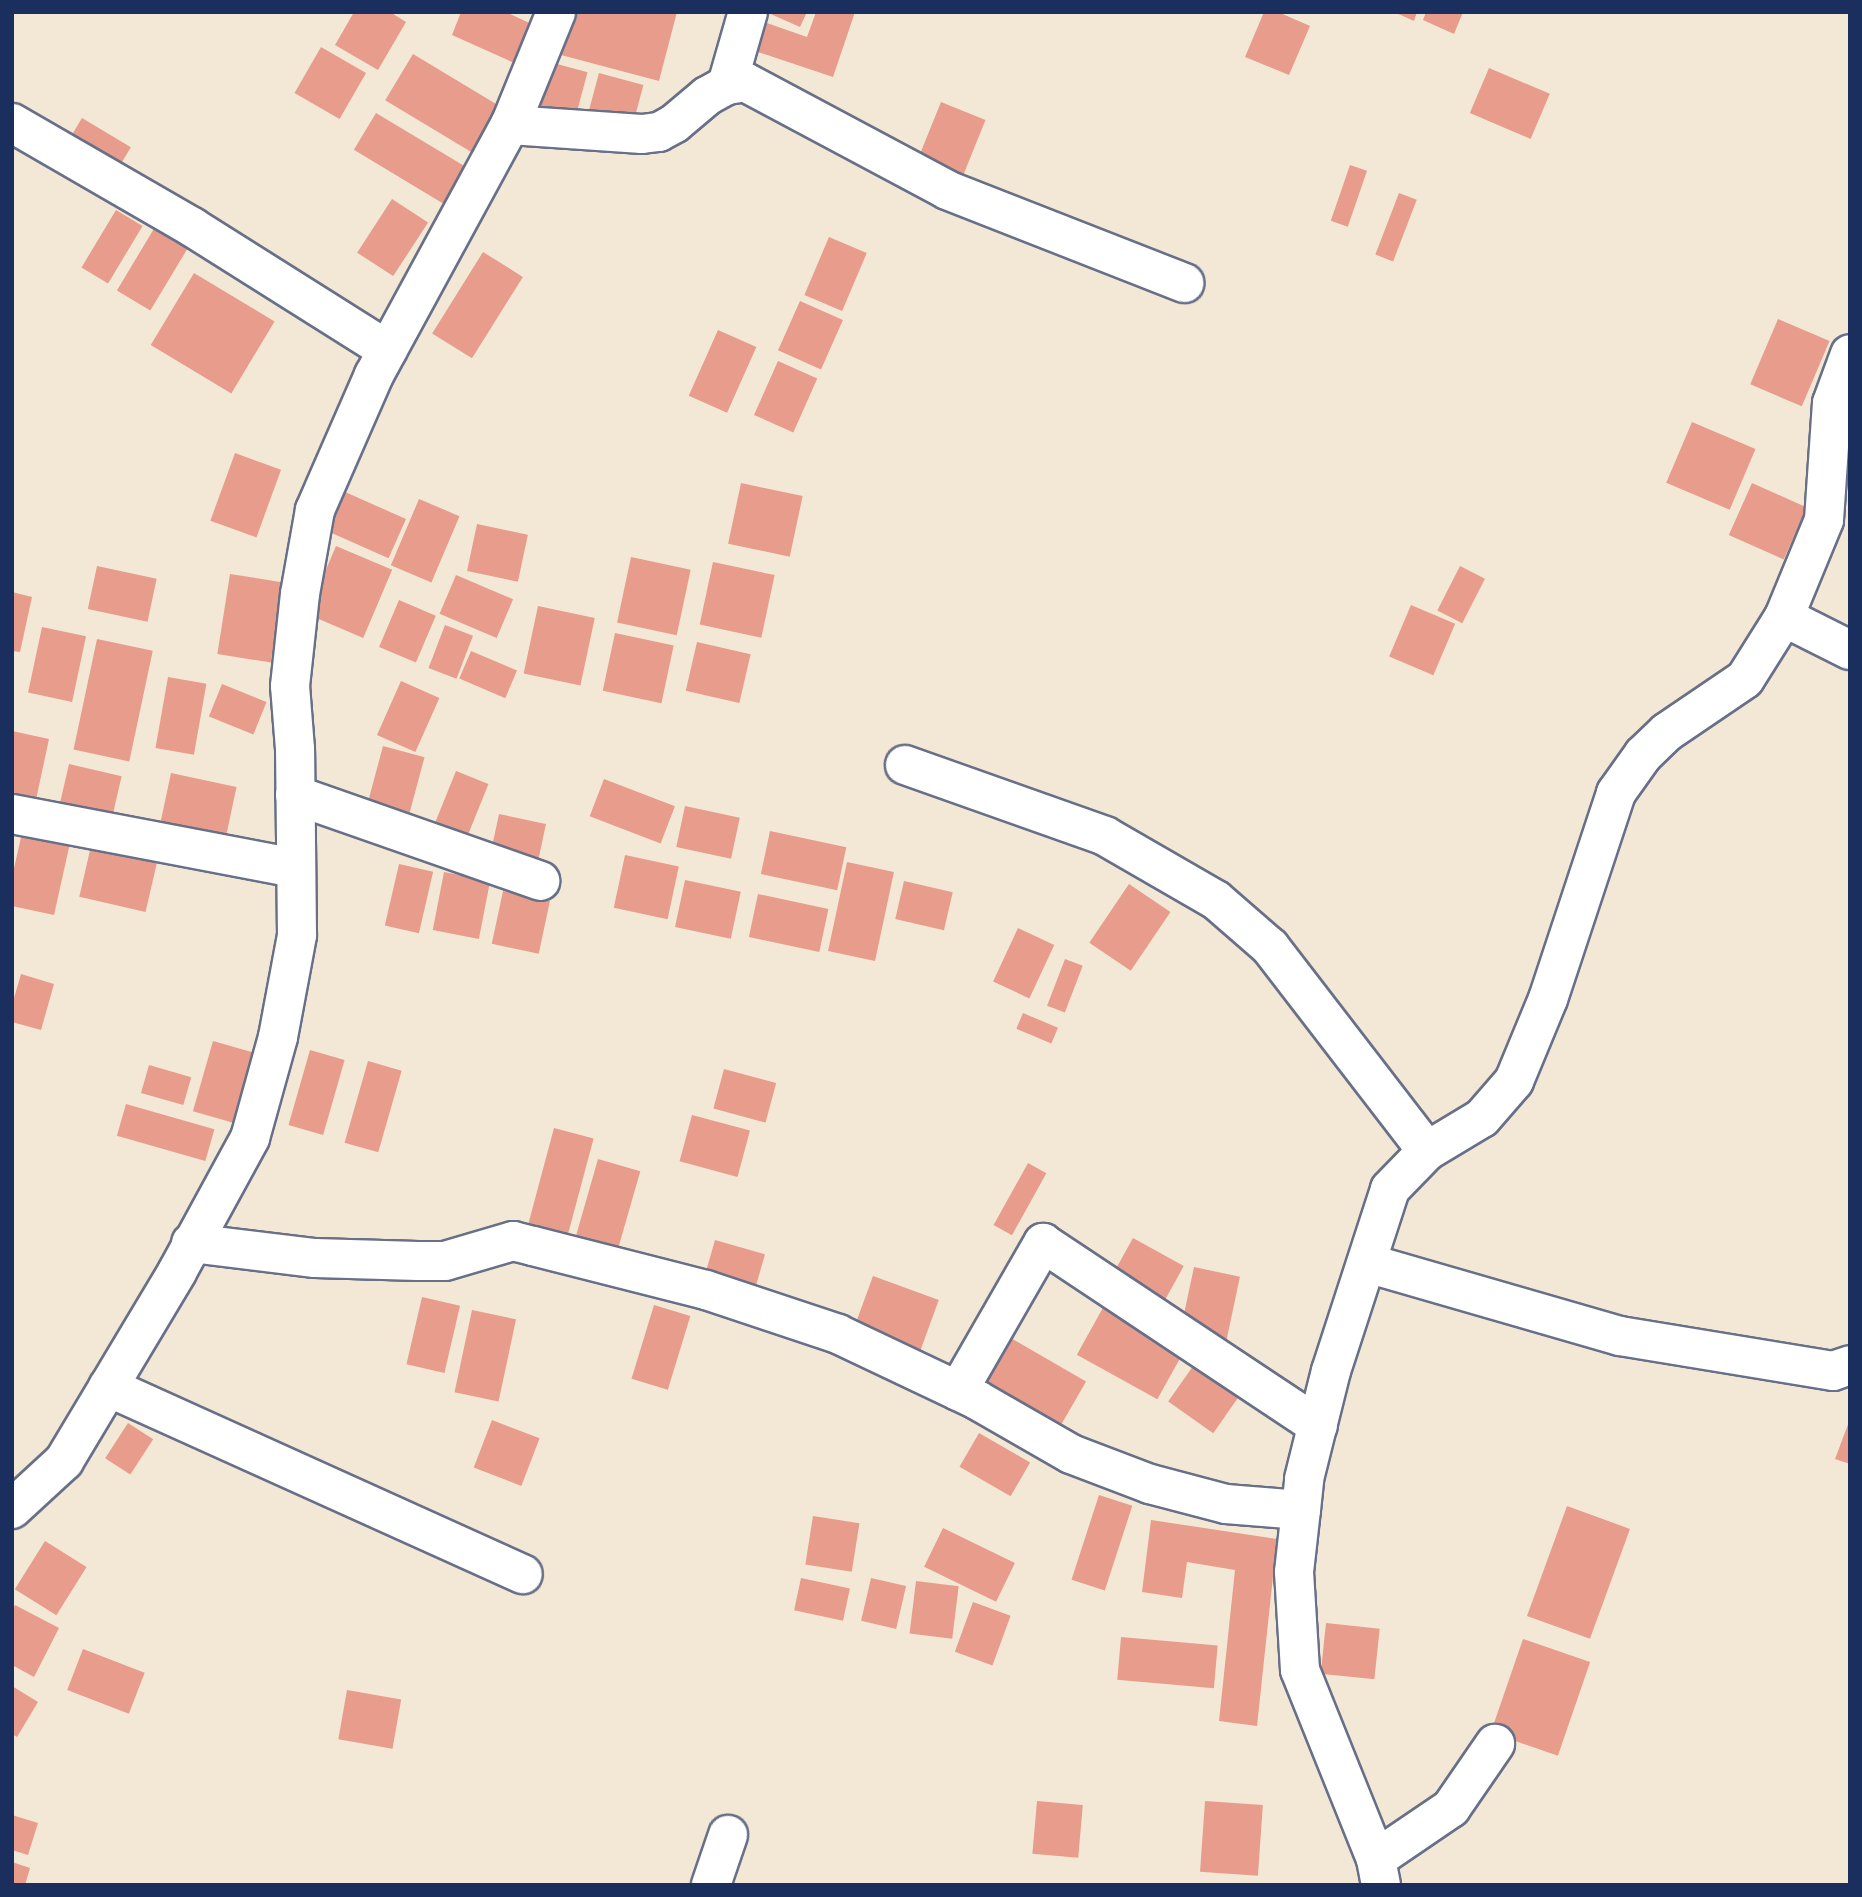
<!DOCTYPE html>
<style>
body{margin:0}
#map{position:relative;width:1862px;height:1897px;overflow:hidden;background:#f3e8d5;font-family:"Sorts Mill Goudy",serif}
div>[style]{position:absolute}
.building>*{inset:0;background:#e89c8b;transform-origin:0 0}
.roads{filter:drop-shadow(2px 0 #677088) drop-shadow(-2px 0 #677088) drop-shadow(0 2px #677088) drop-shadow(0 -2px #677088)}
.minor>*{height:38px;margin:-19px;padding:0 19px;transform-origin:19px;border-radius:19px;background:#fff}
span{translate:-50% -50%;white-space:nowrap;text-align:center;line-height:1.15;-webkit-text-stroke:6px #f6f6f2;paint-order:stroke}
.frame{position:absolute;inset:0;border:14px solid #1b2f5e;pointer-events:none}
</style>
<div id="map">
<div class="building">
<i style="clip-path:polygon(354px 12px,390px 12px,406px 22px,378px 70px,335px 45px)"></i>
<i style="clip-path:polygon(461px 12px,506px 12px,538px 27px,521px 66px,452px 35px)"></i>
<i style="clip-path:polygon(573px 12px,677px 12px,659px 81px,561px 55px)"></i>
<i style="clip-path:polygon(766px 12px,807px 12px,800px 27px)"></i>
<i style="clip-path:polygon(816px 12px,855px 12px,833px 77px,755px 51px,764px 22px,807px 37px)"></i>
<i style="clip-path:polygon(1264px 12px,1278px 12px,1310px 26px,1289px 75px,1245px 57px)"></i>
<i style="clip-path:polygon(1394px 12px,1417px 12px,1414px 21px)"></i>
<i style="clip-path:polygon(1426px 12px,1463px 12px,1454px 34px,1423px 20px)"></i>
<i style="left:321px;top:47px;width:52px;height:53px;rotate:30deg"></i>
<i style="left:413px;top:54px;width:112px;height:54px;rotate:31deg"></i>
<i style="left:546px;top:61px;width:43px;height:50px;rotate:15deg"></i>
<i style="left:1489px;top:68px;width:66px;height:49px;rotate:23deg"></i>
<i style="left:599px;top:73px;width:46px;height:48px;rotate:15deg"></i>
<i style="left:941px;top:102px;width:48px;height:65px;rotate:22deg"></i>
<i style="left:376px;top:113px;width:106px;height:43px;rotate:31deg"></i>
<i style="left:82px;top:118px;width:57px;height:30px;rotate:31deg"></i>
<i style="left:1350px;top:165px;width:18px;height:59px;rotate:19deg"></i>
<i style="left:1399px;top:193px;width:19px;height:66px;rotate:21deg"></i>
<i style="left:392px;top:199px;width:43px;height:64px;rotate:33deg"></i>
<i style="left:116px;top:210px;width:31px;height:67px;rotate:31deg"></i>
<i style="left:155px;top:227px;width:39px;height:74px;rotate:31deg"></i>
<i style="left:829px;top:237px;width:41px;height:63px;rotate:23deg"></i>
<i style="left:483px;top:252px;width:47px;height:96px;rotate:32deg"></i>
<i style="left:194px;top:273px;width:94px;height:84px;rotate:31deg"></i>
<i style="left:800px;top:301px;width:47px;height:54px;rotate:24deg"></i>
<i style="left:1778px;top:319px;width:56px;height:71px;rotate:23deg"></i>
<i style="left:718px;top:330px;width:42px;height:72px;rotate:24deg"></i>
<i style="left:778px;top:361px;width:43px;height:59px;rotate:24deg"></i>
<i style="left:1692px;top:422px;width:69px;height:66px;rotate:23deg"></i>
<i style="left:235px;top:453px;width:49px;height:72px;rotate:20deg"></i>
<i style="left:741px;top:483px;width:63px;height:62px;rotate:12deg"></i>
<i style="left:1752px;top:483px;width:60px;height:57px;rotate:24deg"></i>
<i style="left:343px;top:491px;width:69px;height:43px;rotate:24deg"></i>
<i style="left:419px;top:499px;width:44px;height:72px;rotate:23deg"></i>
<i style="left:477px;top:524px;width:52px;height:48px;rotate:12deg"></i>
<i style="left:336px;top:546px;width:61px;height:74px;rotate:23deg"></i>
<i style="left:631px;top:557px;width:61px;height:67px;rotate:12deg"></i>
<i style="left:713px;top:562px;width:63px;height:64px;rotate:12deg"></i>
<i style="left:97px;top:566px;width:61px;height:44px;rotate:12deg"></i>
<i style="left:1460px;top:566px;width:28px;height:50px;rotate:27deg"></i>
<i style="left:230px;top:574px;width:54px;height:81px;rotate:9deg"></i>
<i style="left:456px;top:575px;width:62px;height:42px;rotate:23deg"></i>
<i style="clip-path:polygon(12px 592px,32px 597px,20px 652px,12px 651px)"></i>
<i style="left:399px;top:600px;width:40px;height:51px;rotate:23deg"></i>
<i style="left:1411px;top:605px;width:48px;height:56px;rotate:23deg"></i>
<i style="left:538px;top:606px;width:58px;height:69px;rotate:12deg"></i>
<i style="left:445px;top:625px;width:30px;height:46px;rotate:21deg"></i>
<i style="left:42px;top:627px;width:45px;height:67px;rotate:12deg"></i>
<i style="left:615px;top:633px;width:60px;height:59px;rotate:12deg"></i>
<i style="left:97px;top:639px;width:57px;height:113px;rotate:12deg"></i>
<i style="left:697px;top:642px;width:55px;height:50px;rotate:13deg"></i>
<i style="left:471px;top:651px;width:50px;height:30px;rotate:23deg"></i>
<i style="left:168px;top:677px;width:39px;height:72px;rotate:10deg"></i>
<i style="left:401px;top:681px;width:42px;height:59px;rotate:24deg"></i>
<i style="left:222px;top:684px;width:48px;height:35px;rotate:22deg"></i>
<i style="clip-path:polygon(12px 731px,49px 739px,34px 809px,12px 804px)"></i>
<i style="left:383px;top:746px;width:43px;height:57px;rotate:15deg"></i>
<i style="left:69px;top:764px;width:54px;height:51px;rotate:13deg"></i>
<i style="left:456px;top:771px;width:35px;height:61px;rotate:22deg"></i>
<i style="left:171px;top:773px;width:67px;height:65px;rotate:12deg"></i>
<i style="left:604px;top:779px;width:76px;height:40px;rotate:21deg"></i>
<i style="left:685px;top:806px;width:56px;height:42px;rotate:12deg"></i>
<i style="left:499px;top:814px;width:48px;height:36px;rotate:12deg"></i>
<i style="left:770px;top:831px;width:78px;height:44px;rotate:12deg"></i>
<i style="clip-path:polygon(22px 833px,70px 843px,54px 915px,12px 906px,12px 877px)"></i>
<i style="left:91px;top:846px;width:68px;height:52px;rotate:13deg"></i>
<i style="left:625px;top:855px;width:55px;height:54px;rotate:12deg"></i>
<i style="left:847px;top:862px;width:48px;height:91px;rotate:12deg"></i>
<i style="left:399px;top:864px;width:35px;height:63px;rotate:13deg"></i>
<i style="left:444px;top:872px;width:47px;height:59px;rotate:11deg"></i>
<i style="left:685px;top:880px;width:57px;height:48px;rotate:12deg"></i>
<i style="left:904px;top:881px;width:50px;height:39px;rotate:13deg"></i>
<i style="left:1129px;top:884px;width:50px;height:71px;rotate:34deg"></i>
<i style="left:503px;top:891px;width:48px;height:54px;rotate:12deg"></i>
<i style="left:758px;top:894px;width:72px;height:44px;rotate:12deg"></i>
<i style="left:1018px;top:928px;width:40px;height:59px;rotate:25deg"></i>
<i style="left:1065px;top:959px;width:19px;height:50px;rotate:21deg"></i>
<i style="clip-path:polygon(21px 974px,54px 984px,41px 1030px,12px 1022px,12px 1005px)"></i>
<i style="left:1023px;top:1013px;width:38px;height:17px;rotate:23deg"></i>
<i style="left:213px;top:1041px;width:51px;height:73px;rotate:16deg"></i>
<i style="left:310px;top:1050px;width:36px;height:78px;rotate:16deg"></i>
<i style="left:368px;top:1061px;width:35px;height:85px;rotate:16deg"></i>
<i style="left:149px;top:1065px;width:44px;height:29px;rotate:16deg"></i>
<i style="left:724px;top:1069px;width:54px;height:41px;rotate:15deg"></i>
<i style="left:126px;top:1104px;width:92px;height:33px;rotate:16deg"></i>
<i style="left:692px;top:1115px;width:60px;height:48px;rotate:15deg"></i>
<i style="left:554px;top:1128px;width:41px;height:112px;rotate:15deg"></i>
<i style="left:598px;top:1159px;width:44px;height:86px;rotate:16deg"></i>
<i style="left:1028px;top:1163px;width:21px;height:71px;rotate:29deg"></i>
<i style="left:1133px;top:1238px;width:58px;height:45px;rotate:29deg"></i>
<i style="left:715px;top:1240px;width:52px;height:48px;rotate:16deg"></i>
<i style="left:1194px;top:1267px;width:47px;height:65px;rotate:12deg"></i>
<i style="left:873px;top:1276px;width:70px;height:61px;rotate:20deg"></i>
<i style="left:422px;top:1297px;width:39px;height:69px;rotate:13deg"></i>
<i style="left:1105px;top:1304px;width:92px;height:58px;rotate:29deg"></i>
<i style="left:654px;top:1305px;width:38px;height:77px;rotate:17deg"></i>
<i style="left:472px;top:1310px;width:45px;height:84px;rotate:12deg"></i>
<i style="left:1009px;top:1337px;width:89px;height:69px;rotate:30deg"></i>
<i style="left:1198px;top:1359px;width:55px;height:52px;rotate:35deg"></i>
<i style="clip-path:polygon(1850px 1419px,1850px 1464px,1835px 1459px)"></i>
<i style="left:492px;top:1420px;width:51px;height:51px;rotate:21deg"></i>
<i style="left:128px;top:1423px;width:30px;height:42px;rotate:33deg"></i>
<i style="left:979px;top:1433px;width:59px;height:39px;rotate:30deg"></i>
<i style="left:1099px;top:1495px;width:35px;height:89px;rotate:18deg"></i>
<i style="left:1567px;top:1506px;width:67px;height:117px;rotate:20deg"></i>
<i style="left:813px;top:1516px;width:47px;height:49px;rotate:9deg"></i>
<i style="clip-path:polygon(1151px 1520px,1277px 1539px,1257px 1726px,1219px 1721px,1235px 1570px,1187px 1562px,1182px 1598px,1142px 1592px)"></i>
<i style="left:943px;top:1528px;width:80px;height:43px;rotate:26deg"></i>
<i style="left:45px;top:1541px;width:49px;height:57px;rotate:32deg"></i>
<i style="left:801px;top:1578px;width:50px;height:33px;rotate:12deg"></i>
<i style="left:871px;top:1578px;width:36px;height:44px;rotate:13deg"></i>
<i style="left:916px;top:1581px;width:43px;height:53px;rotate:7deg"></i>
<i style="left:973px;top:1602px;width:40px;height:53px;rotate:20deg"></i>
<i style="clip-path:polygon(15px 1605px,59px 1628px,34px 1677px,12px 1665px,12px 1611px)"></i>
<i style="left:1326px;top:1623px;width:54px;height:51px;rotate:6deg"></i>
<i style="left:1121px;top:1637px;width:97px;height:43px;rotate:5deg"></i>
<i style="left:1523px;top:1639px;width:71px;height:99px;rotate:19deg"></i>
<i style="left:83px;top:1649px;width:66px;height:44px;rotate:21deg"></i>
<i style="clip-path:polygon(12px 1686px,38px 1702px,17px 1737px,12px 1734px)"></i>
<i style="left:347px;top:1690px;width:55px;height:50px;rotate:10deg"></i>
<i style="left:1037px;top:1801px;width:46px;height:53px;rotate:5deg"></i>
<i style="left:1205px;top:1801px;width:58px;height:71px;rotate:4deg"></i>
<i style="clip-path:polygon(12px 1815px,38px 1823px,28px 1855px,12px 1850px)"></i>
<i style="clip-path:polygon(12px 1862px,30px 1868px,25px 1885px,12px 1885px)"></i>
</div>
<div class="roads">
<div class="minor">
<i style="left:727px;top:85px;width:76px;rotate:-74deg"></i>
<i style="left:12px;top:123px;width:208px;rotate:30deg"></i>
<i style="left:192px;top:227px;width:231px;rotate:32.2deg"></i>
<i style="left:510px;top:125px;width:132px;rotate:3.9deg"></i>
<i style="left:642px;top:134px;width:17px;rotate:-7deg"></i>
<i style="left:659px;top:132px;width:18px;rotate:-29deg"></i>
<i style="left:675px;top:123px;width:42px;rotate:-40.2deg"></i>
<i style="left:707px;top:96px;width:23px;rotate:-29deg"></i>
<i style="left:727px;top:85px;width:18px;rotate:-9deg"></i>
<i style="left:745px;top:82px;width:229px;rotate:28.1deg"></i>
<i style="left:947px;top:190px;width:255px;rotate:21.4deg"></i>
<i style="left:1784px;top:617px;width:74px;rotate:26.6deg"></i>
<i style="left:905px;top:765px;width:212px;rotate:19.5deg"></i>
<i style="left:1105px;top:836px;width:128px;rotate:30deg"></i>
<i style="left:1216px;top:900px;width:72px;rotate:41deg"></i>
<i style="left:1270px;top:947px;width:257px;rotate:52.4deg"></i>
<i style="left:295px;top:795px;width:260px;rotate:19.3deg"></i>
<i style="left:12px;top:814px;width:288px;rotate:10.8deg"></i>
<i style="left:191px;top:1243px;width:125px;rotate:6.9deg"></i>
<i style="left:315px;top:1258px;width:103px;rotate:1.7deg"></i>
<i style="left:418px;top:1261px;width:27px"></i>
<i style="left:445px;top:1261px;width:71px;rotate:-16.4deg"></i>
<i style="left:513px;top:1241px;width:21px;rotate:14deg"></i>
<i style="left:533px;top:1246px;width:179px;rotate:14.3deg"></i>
<i style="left:706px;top:1290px;width:139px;rotate:18.4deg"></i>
<i style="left:838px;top:1334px;width:154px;rotate:25.4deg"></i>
<i style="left:977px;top:1400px;width:108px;rotate:29.9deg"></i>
<i style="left:1071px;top:1454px;width:85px;rotate:20.8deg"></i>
<i style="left:1150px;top:1484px;width:79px;rotate:14.7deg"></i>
<i style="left:1226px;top:1504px;width:75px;rotate:4.6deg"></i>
<i style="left:1367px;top:1263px;width:263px;rotate:16.1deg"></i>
<i style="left:1620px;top:1336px;width:216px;rotate:9.3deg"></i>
<i style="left:1833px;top:1371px;width:18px;rotate:-19deg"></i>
<i style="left:108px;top:1387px;width:455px;rotate:24.3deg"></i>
<i style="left:958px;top:1391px;width:171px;rotate:-60.1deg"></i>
<i style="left:1043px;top:1243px;width:330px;rotate:33.6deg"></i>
<i style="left:12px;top:1509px;width:71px;rotate:-42.7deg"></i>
<i style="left:64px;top:1461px;width:220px;rotate:-59.1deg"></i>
<i style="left:177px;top:1272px;width:153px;rotate:-61.4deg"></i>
<i style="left:250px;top:1138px;width:105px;rotate:-74.5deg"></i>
<i style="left:278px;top:1037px;width:104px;rotate:-79.4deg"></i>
<i style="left:297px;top:935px;width:186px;rotate:-90.6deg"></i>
<i style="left:295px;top:749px;width:63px;rotate:-94.5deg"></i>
<i style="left:290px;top:686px;width:93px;rotate:-83.8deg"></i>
<i style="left:300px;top:594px;width:85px;rotate:-79.9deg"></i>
<i style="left:315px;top:510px;width:147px;rotate:-66.4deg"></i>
<i style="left:374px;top:375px;width:285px;rotate:-61.5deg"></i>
<i style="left:510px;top:125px;width:122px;rotate:-67.8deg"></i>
<i style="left:1376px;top:1859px;width:91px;rotate:-34.2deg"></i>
<i style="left:1451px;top:1808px;width:78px;rotate:-55.5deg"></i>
<i style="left:711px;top:1885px;width:53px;rotate:-71.2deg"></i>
<i style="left:1381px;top:1885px;width:26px;rotate:-101deg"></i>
<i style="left:1376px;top:1859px;width:204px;rotate:-111.9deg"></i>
<i style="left:1300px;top:1670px;width:98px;rotate:-93.5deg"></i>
<i style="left:1294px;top:1572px;width:62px;rotate:-83.6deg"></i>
<i style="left:1301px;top:1510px;width:31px;rotate:-84deg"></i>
<i style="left:1304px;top:1479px;width:111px;rotate:-76deg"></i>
<i style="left:1331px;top:1371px;width:191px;rotate:-72deg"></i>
<i style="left:1390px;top:1189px;width:53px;rotate:-45.8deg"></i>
<i style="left:1427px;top:1151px;width:64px;rotate:-31deg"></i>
<i style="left:1482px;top:1118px;width:49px;rotate:-49.1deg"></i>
<i style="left:1514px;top:1081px;width:89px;rotate:-67.5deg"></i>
<i style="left:1548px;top:999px;width:217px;rotate:-71.7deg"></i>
<i style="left:1616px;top:793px;width:47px;rotate:-54.6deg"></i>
<i style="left:1643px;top:755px;width:33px;rotate:-44deg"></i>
<i style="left:1667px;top:732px;width:94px;rotate:-34.2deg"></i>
<i style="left:1745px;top:679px;width:73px;rotate:-57.8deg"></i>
<i style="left:1784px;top:617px;width:105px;rotate:-67.6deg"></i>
<i style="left:1824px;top:520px;width:117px;rotate:-86.1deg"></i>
<i style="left:1832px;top:403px;width:52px;rotate:-69.8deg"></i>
</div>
</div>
<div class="frame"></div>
</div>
